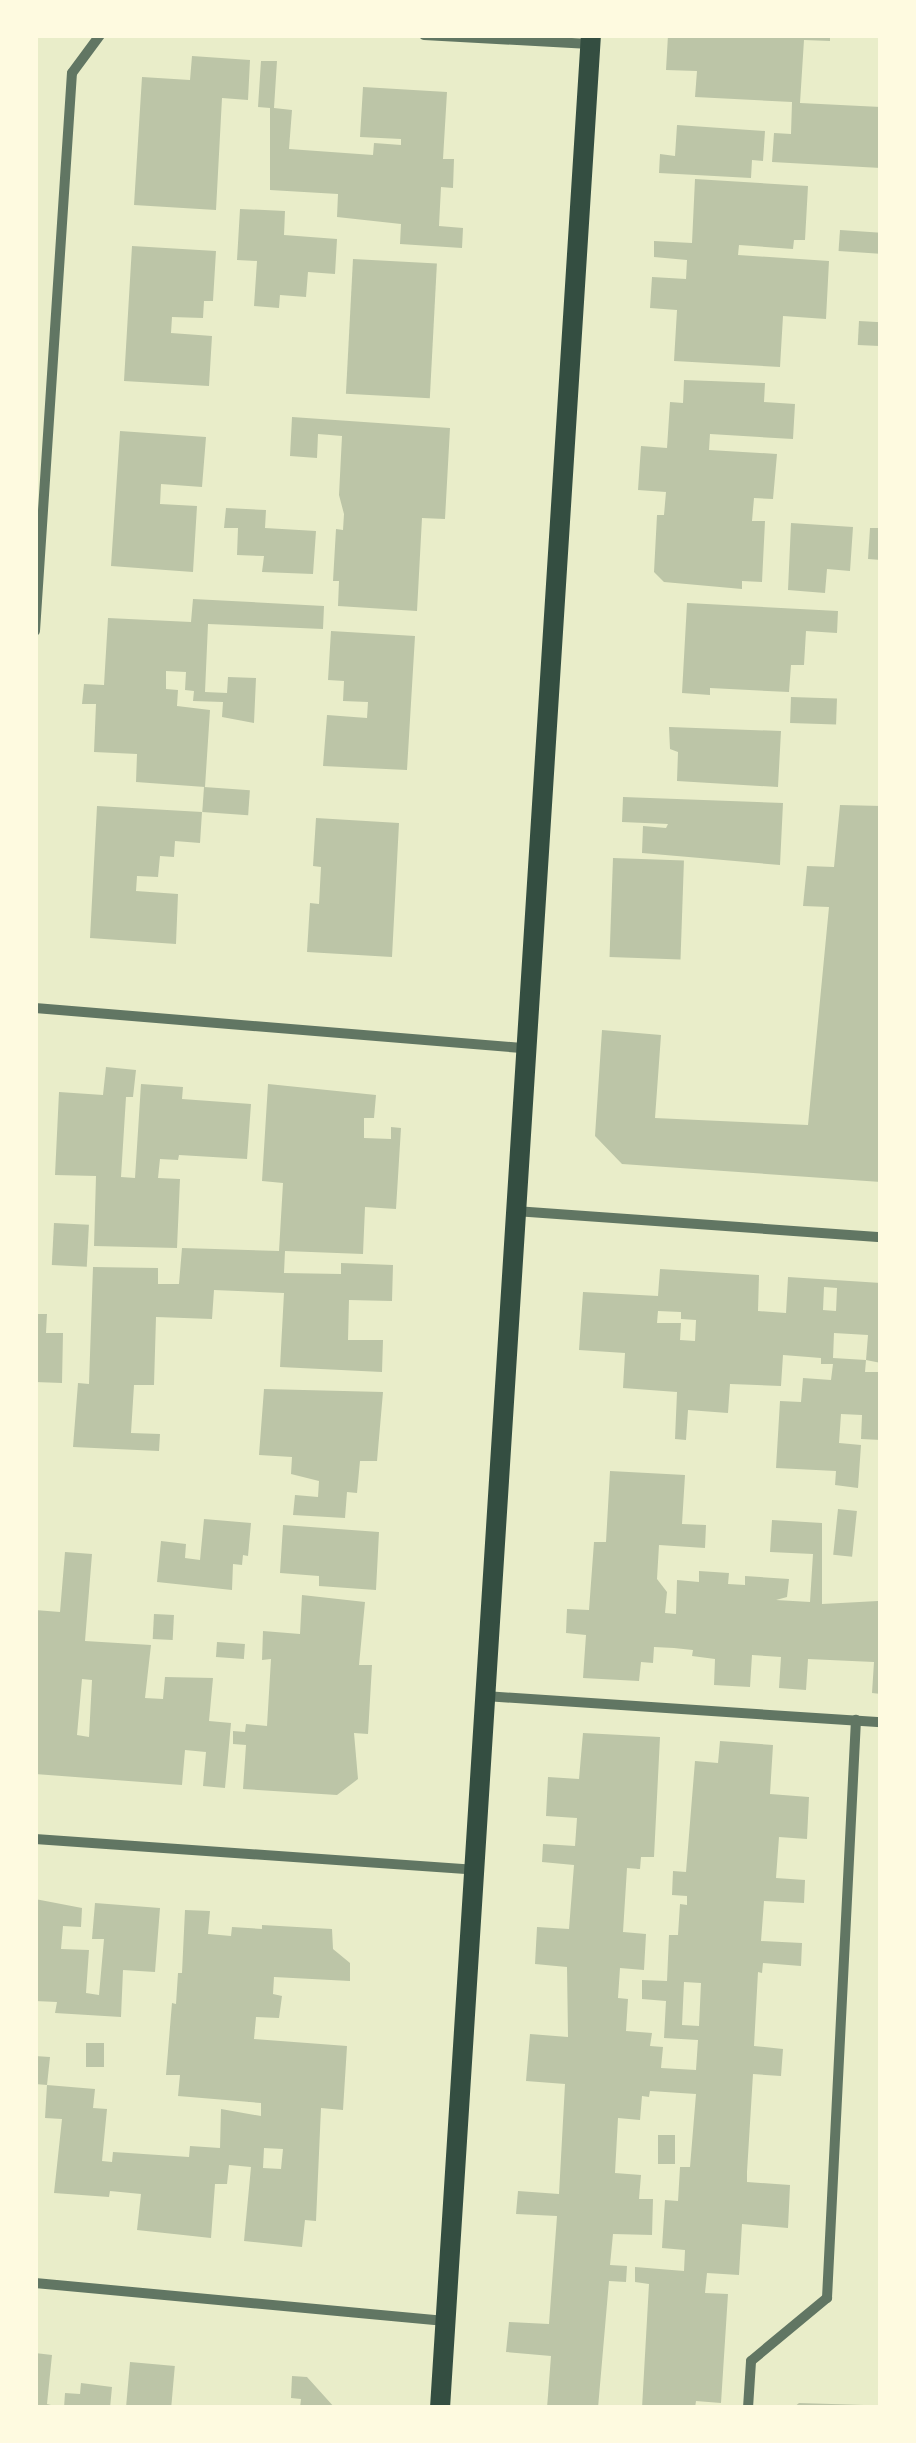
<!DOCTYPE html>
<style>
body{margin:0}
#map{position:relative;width:916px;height:2443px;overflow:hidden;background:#e9edc9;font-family:"Times New Roman",serif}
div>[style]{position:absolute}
.building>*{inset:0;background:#bcc5a7;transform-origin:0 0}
.minor>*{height:10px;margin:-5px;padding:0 5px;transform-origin:5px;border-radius:5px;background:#617663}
.secondary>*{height:20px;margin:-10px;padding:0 10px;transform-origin:10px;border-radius:10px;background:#344e41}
span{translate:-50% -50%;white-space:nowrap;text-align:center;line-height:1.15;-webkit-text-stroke:10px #fefae0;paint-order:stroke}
.frame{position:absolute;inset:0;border:38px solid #fefae0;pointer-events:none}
</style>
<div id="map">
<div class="building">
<i style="clip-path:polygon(668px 35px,830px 35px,830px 41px,804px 40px,800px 103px,881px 107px,881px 168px,772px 162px,774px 133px,791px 134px,792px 102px,695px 97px,697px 71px,666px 70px)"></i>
<i style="clip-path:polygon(192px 56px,250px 60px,248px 100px,222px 98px,216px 210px,134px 205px,142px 77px,190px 80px)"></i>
<i style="clip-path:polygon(261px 61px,277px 61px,274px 108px,292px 110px,289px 149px,373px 155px,374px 143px,401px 145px,401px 139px,360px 137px,363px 87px,447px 92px,443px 159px,454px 159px,453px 188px,441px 187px,439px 226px,463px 228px,462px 248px,400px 244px,401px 224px,337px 217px,338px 194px,270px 190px,270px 108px,258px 107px)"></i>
<i style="clip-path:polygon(677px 125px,765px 131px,763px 161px,752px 160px,751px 178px,659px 173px,660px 154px,675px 156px)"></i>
<i style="clip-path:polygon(695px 179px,808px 186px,805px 240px,794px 240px,793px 249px,739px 245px,738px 255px,829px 261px,826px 319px,783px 316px,780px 367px,674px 361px,677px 310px,650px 308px,652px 277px,686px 279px,687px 260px,654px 257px,654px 241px,692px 243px)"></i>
<i style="clip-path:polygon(240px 209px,285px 211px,284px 235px,337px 239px,335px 274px,308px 272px,306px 297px,280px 295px,279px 308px,254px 306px,257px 261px,237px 260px)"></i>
<i style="left:840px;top:230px;width:41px;height:21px;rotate:4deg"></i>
<i style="clip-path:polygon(132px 246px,216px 251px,213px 301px,204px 301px,203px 318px,172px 317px,171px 333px,212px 336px,209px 386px,124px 381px)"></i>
<i style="left:353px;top:259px;width:84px;height:135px;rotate:3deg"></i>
<i style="left:859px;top:321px;width:22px;height:24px;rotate:3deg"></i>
<i style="clip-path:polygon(684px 380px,765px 383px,764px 402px,795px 404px,793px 439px,710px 434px,709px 450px,777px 454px,773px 499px,754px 498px,752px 521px,765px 521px,762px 582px,742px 581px,742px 589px,664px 582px,654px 572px,657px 515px,664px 515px,666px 492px,638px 490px,641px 446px,667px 448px,670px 402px,683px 403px)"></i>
<i style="clip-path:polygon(292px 417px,450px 428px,445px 519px,422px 518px,417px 611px,338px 606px,339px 581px,333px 581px,336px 529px,343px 530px,344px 514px,339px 495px,342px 436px,318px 434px,317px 458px,290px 456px)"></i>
<i style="clip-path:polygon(120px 431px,206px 437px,202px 487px,161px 484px,160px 504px,197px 506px,193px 572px,111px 566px)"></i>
<i style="clip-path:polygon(226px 508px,266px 510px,265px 528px,316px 531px,313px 574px,262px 572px,264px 556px,237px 555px,238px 528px,224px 528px)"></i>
<i style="clip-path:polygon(791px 523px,853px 527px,850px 571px,827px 569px,825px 593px,788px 590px)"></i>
<i style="clip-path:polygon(870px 528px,881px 528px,881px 560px,868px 559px)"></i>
<i style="clip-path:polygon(193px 599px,324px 606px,323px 629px,208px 624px,205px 692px,227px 693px,228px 677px,256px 678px,254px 723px,222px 717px,223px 702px,193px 701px,194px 691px,185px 690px,186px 672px,166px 671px,166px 689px,178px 690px,177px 706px,210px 710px,205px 787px,136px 782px,137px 754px,94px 752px,96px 704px,82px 704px,84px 684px,104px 685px,108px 618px,191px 622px)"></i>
<i style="clip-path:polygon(687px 603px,838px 611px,837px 633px,806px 631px,804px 665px,791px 665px,789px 692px,710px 688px,710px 695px,682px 693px)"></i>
<i style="clip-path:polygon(331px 631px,415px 636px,407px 770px,323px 766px,327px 715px,367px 718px,368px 702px,343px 701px,344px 681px,328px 680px)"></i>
<i style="left:791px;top:697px;width:46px;height:26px;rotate:2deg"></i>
<i style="clip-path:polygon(669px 727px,781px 731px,778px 787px,677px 781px,678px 752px,670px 749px)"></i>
<i style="left:204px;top:787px;width:46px;height:25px;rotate:4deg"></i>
<i style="clip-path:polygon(623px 797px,783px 803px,780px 865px,642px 853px,643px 826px,666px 828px,668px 824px,622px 822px)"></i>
<i style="clip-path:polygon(840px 805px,881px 806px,881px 1182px,622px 1164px,595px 1136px,602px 1030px,661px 1035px,655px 1118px,808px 1125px,829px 907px,803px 906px,807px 866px,834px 867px)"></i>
<i style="clip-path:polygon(97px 806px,202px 812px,200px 843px,175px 841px,174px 857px,160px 856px,158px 877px,137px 876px,136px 891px,178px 894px,176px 944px,90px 938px)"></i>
<i style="clip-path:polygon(316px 818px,399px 823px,392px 957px,307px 952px,310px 903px,319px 904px,321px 867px,313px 866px)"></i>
<i style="left:613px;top:858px;width:71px;height:99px;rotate:2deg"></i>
<i style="clip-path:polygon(106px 1067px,136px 1070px,133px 1097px,126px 1097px,121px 1177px,135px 1178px,141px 1084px,183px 1087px,182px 1099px,251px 1104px,247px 1159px,179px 1155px,178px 1160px,160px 1159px,158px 1178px,180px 1179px,177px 1248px,94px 1246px,96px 1176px,55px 1175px,59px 1092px,103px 1095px)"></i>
<i style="clip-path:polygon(268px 1084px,376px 1095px,374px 1118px,364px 1118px,364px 1138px,391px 1139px,391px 1127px,401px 1128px,396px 1209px,365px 1207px,363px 1254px,285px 1251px,284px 1273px,341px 1274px,341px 1263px,393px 1265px,392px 1301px,349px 1300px,348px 1340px,383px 1340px,382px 1372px,280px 1367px,284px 1293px,214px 1290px,212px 1319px,156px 1317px,154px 1385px,134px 1385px,131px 1433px,160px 1434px,159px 1451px,73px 1447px,78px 1383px,89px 1384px,93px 1267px,158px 1268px,158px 1284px,179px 1284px,182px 1248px,279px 1251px,283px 1183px,262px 1181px)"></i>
<i style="left:54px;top:1223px;width:35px;height:42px;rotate:3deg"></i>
<i style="clip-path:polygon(evenodd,660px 1269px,759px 1275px,758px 1311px,786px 1313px,788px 1277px,881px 1283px,881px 1363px,866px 1360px,865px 1372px,881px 1372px,881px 1440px,861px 1439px,862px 1415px,841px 1414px,839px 1443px,861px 1445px,858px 1488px,835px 1485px,836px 1471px,776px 1468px,780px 1401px,801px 1402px,803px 1378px,831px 1380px,833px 1364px,821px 1364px,821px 1358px,783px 1355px,781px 1386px,730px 1384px,728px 1413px,688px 1410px,686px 1440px,675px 1439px,677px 1392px,623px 1388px,625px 1353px,579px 1350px,583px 1292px,658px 1296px,660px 1269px,824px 1287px,837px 1288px,836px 1311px,823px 1310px,824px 1287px,660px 1269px,658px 1311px,681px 1312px,681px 1319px,696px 1320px,695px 1341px,680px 1340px,681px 1323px,657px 1323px,658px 1311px,660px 1269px,834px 1333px,868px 1335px,866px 1360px,833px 1358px,834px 1333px)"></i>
<i style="clip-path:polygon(35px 1314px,47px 1314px,46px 1333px,63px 1333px,62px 1383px,35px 1382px)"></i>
<i style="clip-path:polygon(264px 1389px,383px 1392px,377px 1461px,360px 1461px,357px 1493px,347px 1492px,345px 1518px,293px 1515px,295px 1495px,318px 1497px,319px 1481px,291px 1474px,292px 1457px,259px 1455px)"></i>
<i style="clip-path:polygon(610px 1471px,685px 1475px,682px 1524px,706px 1525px,705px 1548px,659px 1545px,657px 1579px,667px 1592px,665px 1613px,676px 1614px,677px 1580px,699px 1582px,699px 1571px,729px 1573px,728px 1584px,745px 1585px,745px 1576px,789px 1579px,787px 1597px,776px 1600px,810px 1602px,813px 1554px,770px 1552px,772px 1520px,822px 1523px,822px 1604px,878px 1601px,881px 1609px,881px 1694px,872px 1693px,874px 1662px,808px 1659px,806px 1690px,779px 1688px,781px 1657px,752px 1655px,750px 1687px,714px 1685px,715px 1659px,692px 1656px,693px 1650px,674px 1648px,654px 1647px,653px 1663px,641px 1662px,639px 1681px,583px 1678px,586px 1635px,566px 1633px,567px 1609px,589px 1610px,594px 1542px,606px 1542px)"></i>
<i style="left:838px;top:1509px;width:19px;height:46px;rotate:6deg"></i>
<i style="clip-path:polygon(204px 1519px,251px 1523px,248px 1556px,243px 1555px,242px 1565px,233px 1564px,232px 1590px,157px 1582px,161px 1541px,186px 1544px,185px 1558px,200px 1560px)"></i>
<i style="clip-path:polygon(283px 1525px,379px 1532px,376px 1590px,319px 1586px,319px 1576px,280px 1573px)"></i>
<i style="clip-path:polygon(evenodd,65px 1552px,92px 1554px,85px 1641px,151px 1645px,145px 1698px,163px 1699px,165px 1677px,213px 1678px,209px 1721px,231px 1723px,225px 1788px,203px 1786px,206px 1752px,185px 1750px,182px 1785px,35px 1774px,35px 1610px,60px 1612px,65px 1552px,82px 1679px,92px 1680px,89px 1737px,77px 1735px,82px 1679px)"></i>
<i style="clip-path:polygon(302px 1595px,365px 1602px,359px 1665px,372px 1665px,368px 1734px,354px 1733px,358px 1779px,337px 1795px,243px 1789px,246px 1745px,233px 1744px,233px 1731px,245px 1732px,246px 1724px,267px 1726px,271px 1659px,262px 1660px,263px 1631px,300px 1634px)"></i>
<i style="left:154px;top:1614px;width:20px;height:25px;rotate:3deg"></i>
<i style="left:217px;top:1642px;width:28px;height:15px;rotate:4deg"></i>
<i style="clip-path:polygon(evenodd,583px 1733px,660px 1737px,654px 1857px,641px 1857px,640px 1869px,627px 1868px,623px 1932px,646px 1934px,644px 1970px,620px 1968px,618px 1998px,628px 1999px,626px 2031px,652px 2033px,650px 2046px,663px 2047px,661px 2068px,696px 2070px,698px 2040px,664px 2038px,666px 2001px,642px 1999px,642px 1980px,667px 1981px,669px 1935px,678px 1935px,680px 1904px,687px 1905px,687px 1896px,672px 1895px,673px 1871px,686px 1872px,695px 1761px,718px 1763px,720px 1741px,773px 1745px,770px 1794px,809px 1797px,807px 1839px,779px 1837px,776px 1878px,805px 1880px,804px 1903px,764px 1901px,761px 1941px,802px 1943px,801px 1966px,763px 1963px,762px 1973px,758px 1972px,754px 2046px,783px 2049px,781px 2076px,753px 2074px,747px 2172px,747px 2182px,790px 2185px,788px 2228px,742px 2224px,739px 2275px,707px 2273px,705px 2293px,728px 2294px,721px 2403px,696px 2401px,695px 2408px,642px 2408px,649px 2284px,635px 2282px,635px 2267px,684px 2271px,685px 2250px,662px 2248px,665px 2200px,678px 2201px,680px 2167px,690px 2167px,696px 2094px,650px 2091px,649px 2097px,642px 2096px,640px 2120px,618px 2118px,615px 2173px,641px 2175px,639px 2199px,653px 2199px,652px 2235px,613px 2234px,610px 2265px,627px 2266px,626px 2282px,609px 2281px,598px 2408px,547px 2408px,551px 2356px,506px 2352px,509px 2322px,549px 2324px,557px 2216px,516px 2214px,518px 2191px,559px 2194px,565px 2084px,526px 2081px,530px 2034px,568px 2037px,567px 1967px,535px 1964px,537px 1927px,569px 1929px,574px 1865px,542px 1862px,543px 1844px,575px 1846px,577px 1818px,546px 1816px,547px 1796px,548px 1777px,579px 1779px,583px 1733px,684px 1982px,701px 1983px,699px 2026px,682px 2025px,684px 1982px)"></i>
<i style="clip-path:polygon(35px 1899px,82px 1908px,81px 1927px,63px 1926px,61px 1949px,89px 1950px,86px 1993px,99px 1995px,104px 1939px,92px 1939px,95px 1903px,160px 1908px,155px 1972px,123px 1970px,121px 2017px,55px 2013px,57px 2002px,35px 2001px)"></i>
<i style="clip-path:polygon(evenodd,185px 1910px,210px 1911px,208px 1934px,231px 1936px,232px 1927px,262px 1929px,262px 1925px,332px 1929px,333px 1949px,350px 1963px,350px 1981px,274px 1977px,273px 1994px,282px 1996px,279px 2018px,256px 2017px,254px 2039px,347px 2046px,343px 2110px,321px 2108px,316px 2221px,305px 2220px,302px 2247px,244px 2241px,251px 2167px,229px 2165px,227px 2184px,215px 2184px,211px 2238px,137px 2230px,141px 2194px,110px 2191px,109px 2197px,54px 2193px,62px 2119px,45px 2118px,47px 2085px,95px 2089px,93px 2108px,107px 2109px,102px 2161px,112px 2162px,113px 2152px,189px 2157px,190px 2146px,220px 2148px,221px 2109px,261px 2116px,261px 2103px,178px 2096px,180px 2075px,166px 2075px,172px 2003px,176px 2004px,178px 1973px,182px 1973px,185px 1910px,264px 2148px,283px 2149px,281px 2169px,263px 2168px,264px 2148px)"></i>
<i style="left:86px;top:2043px;width:18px;height:24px"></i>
<i style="clip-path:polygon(35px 2056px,50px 2057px,47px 2085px,35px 2084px)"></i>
<i style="left:658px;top:2135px;width:17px;height:29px"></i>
<i style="clip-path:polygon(35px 2353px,52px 2355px,47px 2404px,63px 2408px,35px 2408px)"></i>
<i style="left:130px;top:2362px;width:45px;height:46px;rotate:5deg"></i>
<i style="clip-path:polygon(292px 2376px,307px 2377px,335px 2408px,300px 2408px,301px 2399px,291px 2398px)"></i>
<i style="clip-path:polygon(81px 2383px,112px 2387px,110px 2408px,64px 2408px,65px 2393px,80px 2394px)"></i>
<i style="clip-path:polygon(799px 2403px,864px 2405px,864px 2408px,793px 2408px)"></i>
</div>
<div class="minor">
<i style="left:424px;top:35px;width:166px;rotate:3.1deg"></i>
<i style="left:35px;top:631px;width:559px;rotate:-86.21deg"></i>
<i style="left:72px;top:73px;width:47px;rotate:-53.6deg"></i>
<i style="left:35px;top:1008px;width:492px;rotate:4.7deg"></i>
<i style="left:515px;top:1211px;width:367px;rotate:4.1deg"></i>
<i style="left:485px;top:1696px;width:397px;rotate:3.8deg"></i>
<i style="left:35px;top:1839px;width:439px;rotate:4deg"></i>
<i style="left:35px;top:2283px;width:412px;rotate:5.3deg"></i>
<i style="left:748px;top:2408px;width:47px;rotate:-86.3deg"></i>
<i style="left:751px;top:2361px;width:99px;rotate:-39.7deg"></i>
<i style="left:827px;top:2298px;width:579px;rotate:-87.13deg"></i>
</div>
<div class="secondary">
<i style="left:440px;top:2408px;width:2378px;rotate:-86.36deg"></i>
</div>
<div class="frame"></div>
</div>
